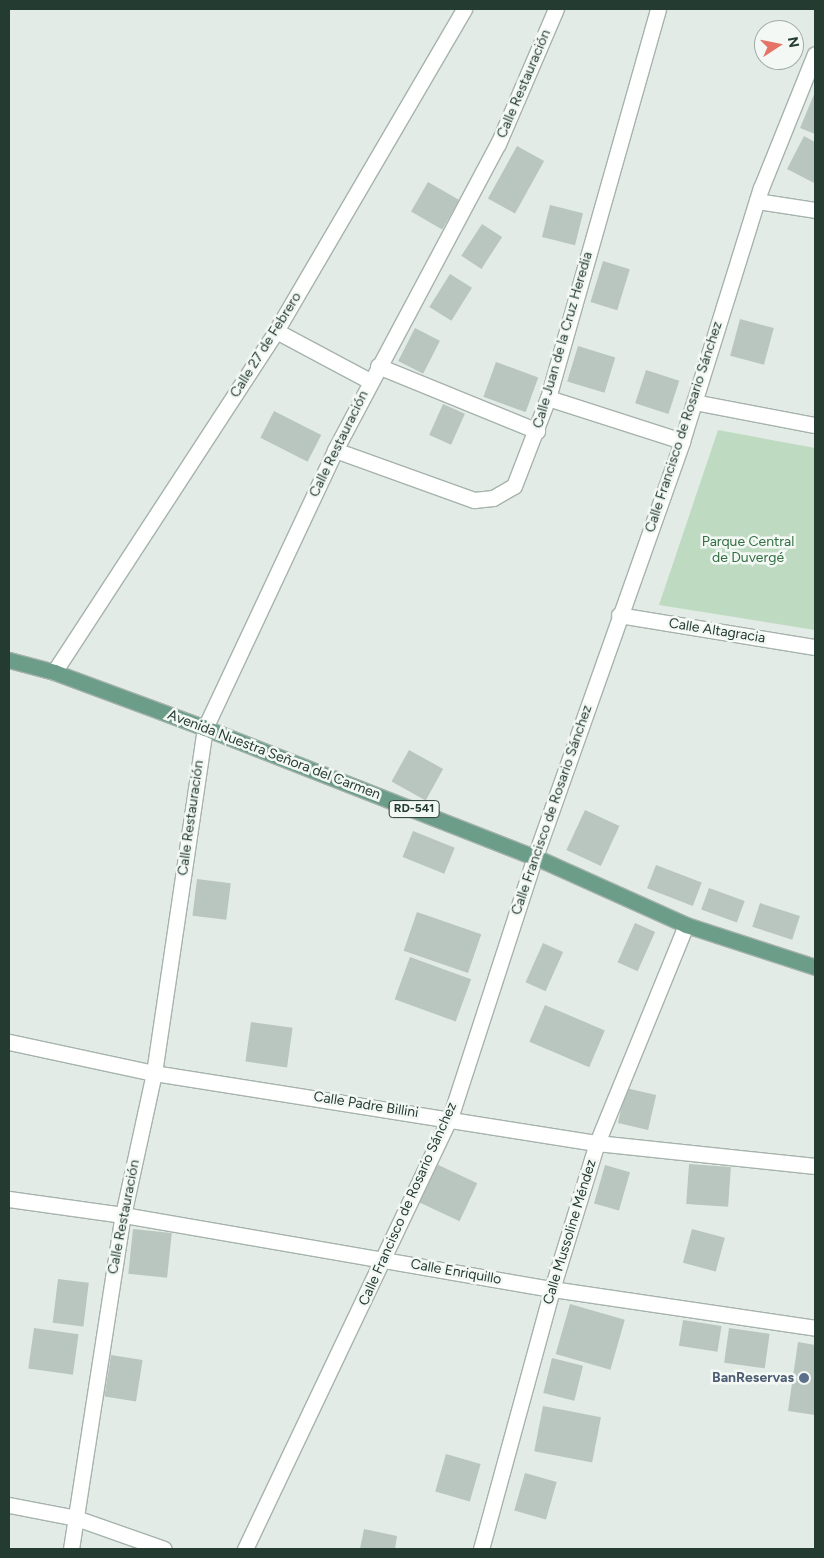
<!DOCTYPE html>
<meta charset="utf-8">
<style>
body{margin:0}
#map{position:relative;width:824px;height:1558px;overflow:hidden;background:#e3ebe6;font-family:Figtree,sans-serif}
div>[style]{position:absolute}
.green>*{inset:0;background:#bedbc1}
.building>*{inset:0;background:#b9c6bf;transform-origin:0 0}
.roads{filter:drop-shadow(1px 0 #a6b3ac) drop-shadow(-1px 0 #a6b3ac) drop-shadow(0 1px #a6b3ac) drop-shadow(0 -1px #a6b3ac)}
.minor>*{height:15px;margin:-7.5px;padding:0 7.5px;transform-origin:7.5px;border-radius:7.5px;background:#fff}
.major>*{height:15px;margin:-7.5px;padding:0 7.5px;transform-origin:7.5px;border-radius:7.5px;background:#6c9d89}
.dots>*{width:14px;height:14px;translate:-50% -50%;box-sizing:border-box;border:2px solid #f3f8f5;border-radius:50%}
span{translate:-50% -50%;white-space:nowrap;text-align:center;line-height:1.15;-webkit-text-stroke:5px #f3f8f5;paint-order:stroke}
.shield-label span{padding:1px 4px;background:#f3f8f5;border:1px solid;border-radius:4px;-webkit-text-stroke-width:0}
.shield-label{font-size:12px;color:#243b32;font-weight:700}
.street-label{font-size:14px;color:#243b32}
.park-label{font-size:14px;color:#326e41}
.service-label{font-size:14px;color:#4e5e75;font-weight:700}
.right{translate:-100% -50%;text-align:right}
.frame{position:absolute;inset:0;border:10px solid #243b32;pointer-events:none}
.north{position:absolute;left:754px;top:20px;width:50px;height:50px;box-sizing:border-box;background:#f3f8f5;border:1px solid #a0aca7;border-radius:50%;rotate:79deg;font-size:14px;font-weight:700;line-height:20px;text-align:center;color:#243b32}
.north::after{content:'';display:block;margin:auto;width:18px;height:22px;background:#e57467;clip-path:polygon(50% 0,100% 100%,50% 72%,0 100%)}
</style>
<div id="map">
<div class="green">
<i style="clip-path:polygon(718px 430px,815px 448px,815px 630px,659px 605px)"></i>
</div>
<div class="building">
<i style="clip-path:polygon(815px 92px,815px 134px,800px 128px)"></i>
<i style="clip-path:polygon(804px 136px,815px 142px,814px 183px,787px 169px)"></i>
<i style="left:517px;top:146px;width:31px;height:60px;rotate:29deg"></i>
<i style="left:428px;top:182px;width:36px;height:34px;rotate:30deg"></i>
<i style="left:550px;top:205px;width:34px;height:33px;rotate:14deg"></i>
<i style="left:482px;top:224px;width:24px;height:38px;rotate:33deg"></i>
<i style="left:603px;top:261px;width:28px;height:43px;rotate:17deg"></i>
<i style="left:450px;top:274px;width:26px;height:39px;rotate:32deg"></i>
<i style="left:740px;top:319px;width:35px;height:38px;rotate:15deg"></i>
<i style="left:415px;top:328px;width:28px;height:37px;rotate:27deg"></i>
<i style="left:578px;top:346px;width:39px;height:37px;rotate:17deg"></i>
<i style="left:496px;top:362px;width:45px;height:37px;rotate:20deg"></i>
<i style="left:646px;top:370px;width:35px;height:35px;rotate:18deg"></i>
<i style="left:443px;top:404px;width:24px;height:34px;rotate:24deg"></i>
<i style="left:274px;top:411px;width:53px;height:30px;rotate:27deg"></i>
<i style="left:409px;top:750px;width:39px;height:36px;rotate:29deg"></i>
<i style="left:585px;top:810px;width:38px;height:44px;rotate:25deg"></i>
<i style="left:413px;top:831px;width:45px;height:28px;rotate:22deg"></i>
<i style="left:656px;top:865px;width:49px;height:25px;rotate:21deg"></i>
<i style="left:197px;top:879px;width:34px;height:37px;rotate:7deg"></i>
<i style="left:709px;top:888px;width:38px;height:23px;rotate:20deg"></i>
<i style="left:760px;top:903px;width:42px;height:25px;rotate:18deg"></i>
<i style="left:417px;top:912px;width:68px;height:41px;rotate:19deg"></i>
<i style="left:635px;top:923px;width:22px;height:43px;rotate:24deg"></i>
<i style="left:543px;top:943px;width:22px;height:43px;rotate:24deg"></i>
<i style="left:410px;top:957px;width:65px;height:45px;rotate:20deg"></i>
<i style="left:545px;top:1005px;width:65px;height:40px;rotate:23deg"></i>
<i style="left:251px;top:1022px;width:42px;height:40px;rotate:8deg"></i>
<i style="left:626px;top:1088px;width:31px;height:36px;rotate:13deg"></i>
<i style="left:432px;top:1162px;width:50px;height:42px;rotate:25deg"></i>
<i style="left:689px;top:1164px;width:42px;height:40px;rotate:4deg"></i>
<i style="left:605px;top:1165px;width:26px;height:40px;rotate:16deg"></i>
<i style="left:133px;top:1229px;width:39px;height:45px;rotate:6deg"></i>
<i style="left:692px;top:1229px;width:34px;height:35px;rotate:15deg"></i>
<i style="left:58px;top:1279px;width:31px;height:44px;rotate:7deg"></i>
<i style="left:570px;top:1304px;width:57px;height:52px;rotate:16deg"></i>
<i style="left:683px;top:1320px;width:39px;height:26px;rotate:9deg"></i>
<i style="left:34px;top:1328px;width:45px;height:41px;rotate:8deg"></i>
<i style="left:729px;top:1328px;width:41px;height:35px;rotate:8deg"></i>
<i style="clip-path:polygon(798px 1342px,815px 1345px,815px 1415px,788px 1411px)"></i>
<i style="left:111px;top:1355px;width:32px;height:42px;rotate:9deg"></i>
<i style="left:552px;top:1358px;width:32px;height:36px;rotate:14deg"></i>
<i style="left:543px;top:1406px;width:59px;height:46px;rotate:11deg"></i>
<i style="left:446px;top:1454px;width:36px;height:39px;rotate:16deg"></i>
<i style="left:525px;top:1473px;width:33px;height:39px;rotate:16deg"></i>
<i style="clip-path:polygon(364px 1529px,397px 1536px,395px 1549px,360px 1549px)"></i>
</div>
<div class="roads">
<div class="minor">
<i style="left:757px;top:201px;width:59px;rotate:8.8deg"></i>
<i style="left:276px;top:331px;width:106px;rotate:28deg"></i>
<i style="left:378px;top:366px;width:172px;rotate:22.2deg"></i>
<i style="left:548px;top:398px;width:141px;rotate:17.8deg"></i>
<i style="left:694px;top:402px;width:123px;rotate:10.8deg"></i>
<i style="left:335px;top:450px;width:148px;rotate:19.8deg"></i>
<i style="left:474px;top:500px;width:19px;rotate:-6deg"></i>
<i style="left:493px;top:498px;width:24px;rotate:-30deg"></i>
<i style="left:514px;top:486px;width:94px;rotate:-68.9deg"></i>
<i style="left:548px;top:398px;width:404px;rotate:-74.2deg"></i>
<i style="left:619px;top:615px;width:199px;rotate:9.3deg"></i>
<i style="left:54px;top:672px;width:407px;rotate:-56.9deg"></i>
<i style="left:276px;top:331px;width:373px;rotate:-59.7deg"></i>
<i style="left:9px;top:1042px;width:148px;rotate:12.1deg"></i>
<i style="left:154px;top:1073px;width:448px;rotate:9deg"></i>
<i style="left:597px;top:1143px;width:219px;rotate:6deg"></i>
<i style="left:9px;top:1199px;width:115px;rotate:8deg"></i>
<i style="left:123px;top:1215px;width:435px;rotate:9.8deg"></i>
<i style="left:552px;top:1289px;width:266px;rotate:8.4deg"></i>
<i style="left:9px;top:1505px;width:68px;rotate:11deg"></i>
<i style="left:76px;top:1518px;width:93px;rotate:19.4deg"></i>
<i style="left:71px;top:1549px;width:338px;rotate:-81.2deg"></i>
<i style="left:123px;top:1215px;width:145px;rotate:-77.7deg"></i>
<i style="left:154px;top:1073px;width:349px;rotate:-81.6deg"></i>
<i style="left:205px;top:728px;width:307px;rotate:-64.9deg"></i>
<i style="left:335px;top:450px;width:347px;rotate:-62deg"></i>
<i style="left:498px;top:144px;width:147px;rotate:-66.8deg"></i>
<i style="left:245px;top:1549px;width:477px;rotate:-64.6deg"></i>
<i style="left:450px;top:1118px;width:274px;rotate:-72deg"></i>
<i style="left:535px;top:857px;width:441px;rotate:-70.5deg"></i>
<i style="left:682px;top:441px;width:265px;rotate:-72.7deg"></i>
<i style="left:761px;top:188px;width:144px;rotate:-68.1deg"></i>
<i style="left:481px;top:1549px;width:270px;rotate:-74.7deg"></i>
<i style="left:552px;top:1289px;width:153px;rotate:-72.9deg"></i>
<i style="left:597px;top:1143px;width:235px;rotate:-67.8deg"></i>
</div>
<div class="major">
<i style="left:9px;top:660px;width:47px;rotate:14.9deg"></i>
<i style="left:54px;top:672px;width:161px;rotate:20.3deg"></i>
<i style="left:205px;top:728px;width:354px;rotate:21.4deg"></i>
<i style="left:535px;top:857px;width:166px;rotate:24.2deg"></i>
<i style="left:686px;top:925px;width:136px;rotate:18deg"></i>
</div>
</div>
<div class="dots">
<i style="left:804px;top:1378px;background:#5c6f8a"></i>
</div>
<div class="shield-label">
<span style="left:414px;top:809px">RD-541</span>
</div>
<div class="street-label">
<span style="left:524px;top:84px;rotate:-67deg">Calle Restauración</span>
<span style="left:563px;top:340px;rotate:-74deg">Calle Juan de la Cruz Heredia</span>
<span style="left:266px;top:345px;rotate:-58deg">Calle 27 de Febrero</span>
<span style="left:684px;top:427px;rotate:-72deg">Calle Francisco de Rosario Sánchez</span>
<span style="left:339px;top:444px;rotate:-64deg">Calle Restauración</span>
<span style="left:717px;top:631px;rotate:9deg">Calle Altagracia</span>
<span style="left:274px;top:755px;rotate:21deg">Avenida Nuestra Señora del Carmen</span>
<span style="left:552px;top:810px;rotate:-71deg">Calle Francisco de Rosario Sánchez</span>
<span style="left:191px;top:818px;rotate:-82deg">Calle Restauración</span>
<span style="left:366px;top:1105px;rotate:9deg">Calle Padre Billini</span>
<span style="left:408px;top:1204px;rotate:-66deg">Calle Francisco de Rosario Sánchez</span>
<span style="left:124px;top:1217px;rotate:-79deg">Calle Restauración</span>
<span style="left:570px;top:1232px;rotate:-73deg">Calle Mussoline Méndez</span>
<span style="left:456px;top:1272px;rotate:10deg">Calle Enriquillo</span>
</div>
<div class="park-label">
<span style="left:748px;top:550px">Parque Central<br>de Duvergé</span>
</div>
<div class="service-label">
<span class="right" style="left:794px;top:1378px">BanReservas</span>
</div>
<div class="frame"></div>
<div class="north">N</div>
</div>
